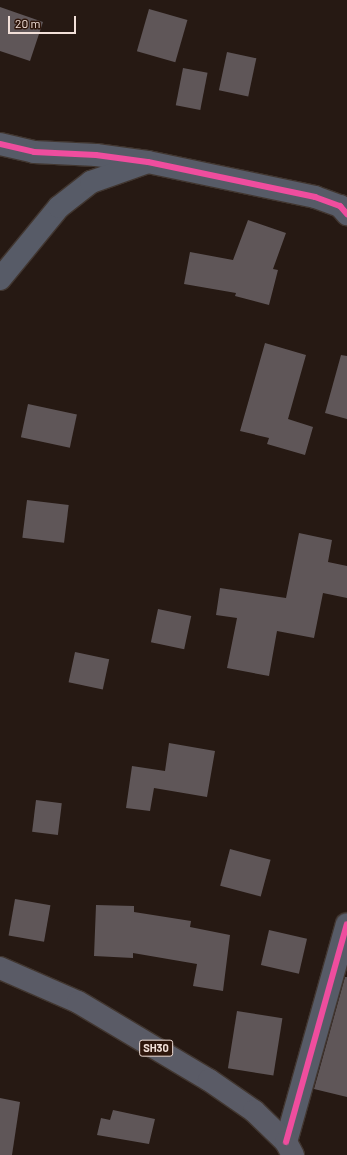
<!DOCTYPE html>
<style>
body{margin:0}
#map{position:relative;width:347px;height:1155px;overflow:hidden;background:#261913;font-family:Barlow,sans-serif}
div>[style]{position:absolute}
.building>*{inset:0;background:#5f5658;transform-origin:0 0}
.roads{filter:drop-shadow(1px 0 #413630) drop-shadow(-1px 0 #413630) drop-shadow(0 1px #413630) drop-shadow(0 -1px #413630)}
.minor>*{height:22px;margin:-11px;padding:0 11px;transform-origin:11px;border-radius:11px;background:#575b67}
.major>*{height:22px;margin:-11px;padding:0 11px;transform-origin:11px;border-radius:11px;background:#5a5b66}
.cycleway>*{height:6px;margin:-3px;padding:0 3px;transform-origin:3px;border-radius:3px;background:#ef4d9e}
span{translate:-50% -50%;white-space:nowrap;text-align:center;line-height:1.15;-webkit-text-stroke:4px #2e160b;paint-order:stroke}
.shield-label span{padding:1px 3px;background:#2e160b;border:1px solid;border-radius:3px;-webkit-text-stroke-width:0}
.shield-label{font-size:11px;color:#f1dfd8;font-weight:700}
.scale{position:absolute;left:8px;top:16px;width:68px;height:18px;box-sizing:border-box;border:2px solid #f1dfd8;border-top:0;padding-left:5px;font-size:12px;line-height:14px;white-space:nowrap;color:#f1dfd8;-webkit-text-stroke:3px #2e160b;paint-order:stroke}
</style>
<div id="map">
<div class="building">
<i style="clip-path:polygon(0 7px,43px 22px,30px 61px,0 51px)"></i>
<i style="left:149px;top:9px;width:40px;height:44px;rotate:16deg"></i>
<i style="left:227px;top:52px;width:30px;height:39px;rotate:12deg"></i>
<i style="left:183px;top:68px;width:25px;height:38px;rotate:11deg"></i>
<i style="clip-path:polygon(248px 220px,286px 233px,273px 269px,278px 270px,269px 305px,235px 296px,236px 293px,184px 284px,190px 252px,233px 260px)"></i>
<i style="clip-path:polygon(265px 343px,306px 355px,288px 419px,313px 427px,305px 455px,267px 444px,269px 438px,240px 431px)"></i>
<i style="clip-path:polygon(341px 355px,347px 356px,347px 419px,325px 413px)"></i>
<i style="left:28px;top:404px;width:50px;height:34px;rotate:12deg"></i>
<i style="left:27px;top:500px;width:42px;height:38px;rotate:7deg"></i>
<i style="clip-path:polygon(299px 533px,332px 540px,328px 562px,347px 566px,347px 598px,323px 593px,314px 638px,277px 631px,269px 676px,227px 668px,237px 618px,216px 615px,220px 588px,286px 598px)"></i>
<i style="left:158px;top:609px;width:34px;height:34px;rotate:12deg"></i>
<i style="left:75px;top:652px;width:35px;height:31px;rotate:12deg"></i>
<i style="clip-path:polygon(169px 743px,215px 751px,207px 797px,154px 788px,150px 811px,126px 808px,132px 766px,165px 771px)"></i>
<i style="left:36px;top:800px;width:26px;height:32px;rotate:7deg"></i>
<i style="left:230px;top:849px;width:42px;height:38px;rotate:15deg"></i>
<i style="left:15px;top:899px;width:36px;height:37px;rotate:10deg"></i>
<i style="clip-path:polygon(96px 905px,134px 906px,134px 912px,191px 921px,190px 927px,230px 935px,223px 991px,193px 986px,197px 964px,133px 953px,133px 958px,94px 956px)"></i>
<i style="left:269px;top:930px;width:39px;height:36px;rotate:13deg"></i>
<i style="clip-path:polygon(345px 977px,347px 977px,347px 1097px,314px 1089px)"></i>
<i style="left:237px;top:1011px;width:46px;height:58px;rotate:9deg"></i>
<i style="clip-path:polygon(0 1098px,20px 1102px,12px 1155px,0 1155px)"></i>
<i style="clip-path:polygon(113px 1110px,155px 1119px,149px 1144px,97px 1135px,101px 1118px,110px 1120px)"></i>
</div>
<div class="roads">
<div class="minor">
<i style="left:0;top:144px;width:35px;rotate:13deg"></i>
<i style="left:34px;top:152px;width:62px;rotate:2.8deg"></i>
<i style="left:96px;top:155px;width:52px;rotate:7.7deg"></i>
<i style="left:148px;top:162px;width:171px;rotate:11.8deg"></i>
<i style="left:315px;top:197px;width:27px;rotate:20deg"></i>
<i style="left:340px;top:206px;width:11px;rotate:49deg"></i>
<i style="left:0;top:279px;width:93px;rotate:-50.7deg"></i>
<i style="left:59px;top:207px;width:41px;rotate:-38deg"></i>
<i style="left:91px;top:182px;width:60px;rotate:-19.3deg"></i>
<i style="left:286px;top:1142px;width:226px;rotate:-74.4deg"></i>
</div>
<div class="major">
<i style="left:0;top:968px;width:85px;rotate:23.6deg"></i>
<i style="left:78px;top:1002px;width:152px;rotate:30.8deg"></i>
<i style="left:209px;top:1080px;width:55px;rotate:34.6deg"></i>
<i style="left:254px;top:1111px;width:45px;rotate:44.1deg"></i>
<i style="left:286px;top:1142px;width:15px;rotate:62deg"></i>
</div>
</div>
<div class="cycleway">
<i style="left:0;top:144px;width:35px;rotate:13deg"></i>
<i style="left:34px;top:152px;width:62px;rotate:2.8deg"></i>
<i style="left:96px;top:155px;width:52px;rotate:7.7deg"></i>
<i style="left:148px;top:162px;width:171px;rotate:11.8deg"></i>
<i style="left:315px;top:197px;width:27px;rotate:20deg"></i>
<i style="left:340px;top:206px;width:11px;rotate:49deg"></i>
<i style="left:286px;top:1142px;width:226px;rotate:-74.4deg"></i>
</div>
<div class="shield-label">
<span style="left:156px;top:1048px">SH30</span>
</div>
<div class="scale">20 m</div>
</div>
